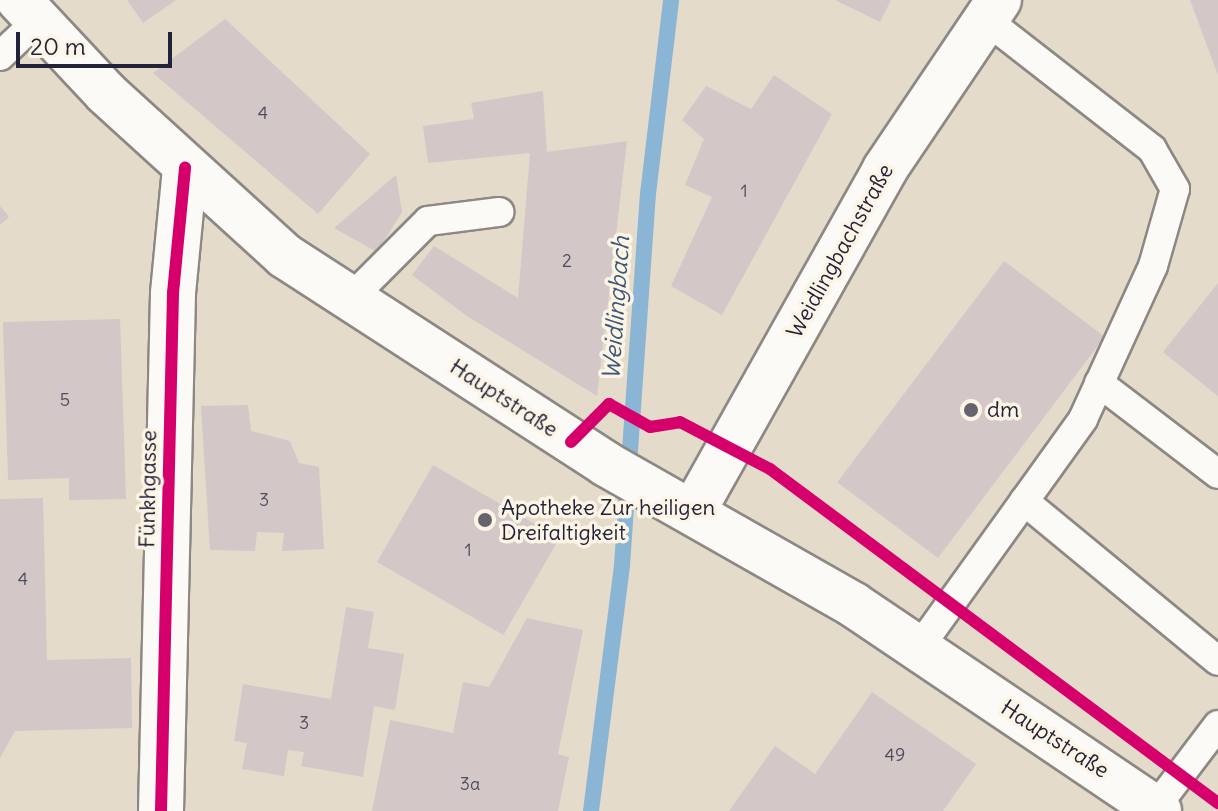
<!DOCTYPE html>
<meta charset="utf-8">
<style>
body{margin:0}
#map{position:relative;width:1218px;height:811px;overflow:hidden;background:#e5dbca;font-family:Delius,sans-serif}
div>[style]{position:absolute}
.stream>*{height:16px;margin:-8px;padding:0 8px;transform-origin:8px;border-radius:8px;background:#8bb5d4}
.building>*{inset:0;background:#d3c8c7;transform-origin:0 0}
.roads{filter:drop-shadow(2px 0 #8d8883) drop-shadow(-2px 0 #8d8883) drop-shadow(0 2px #8d8883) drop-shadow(0 -2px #8d8883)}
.lane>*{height:28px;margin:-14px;padding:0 14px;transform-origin:14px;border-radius:14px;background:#fbfaf7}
.street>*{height:44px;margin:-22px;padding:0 22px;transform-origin:22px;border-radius:22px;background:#fbfaf7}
.secondary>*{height:44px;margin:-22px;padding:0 22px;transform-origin:22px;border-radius:22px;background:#fbfaf7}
.primary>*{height:44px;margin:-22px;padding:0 22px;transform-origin:22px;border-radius:22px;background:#fbfaf7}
.cycleway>*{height:12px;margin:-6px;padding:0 6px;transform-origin:6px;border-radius:6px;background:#d6006c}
.dots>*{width:22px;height:22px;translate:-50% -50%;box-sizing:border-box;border:4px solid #fcf5e5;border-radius:50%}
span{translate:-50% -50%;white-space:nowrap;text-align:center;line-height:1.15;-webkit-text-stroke:7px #fcf5e5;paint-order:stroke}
.number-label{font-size:18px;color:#4e4c5e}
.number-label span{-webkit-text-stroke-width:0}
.street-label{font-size:22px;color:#22223b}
.poi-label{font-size:22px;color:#22223b}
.left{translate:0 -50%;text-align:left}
.water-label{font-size:24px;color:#3d567a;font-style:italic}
.scale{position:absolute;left:16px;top:32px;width:156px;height:36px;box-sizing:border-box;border:4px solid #22223b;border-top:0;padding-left:10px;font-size:24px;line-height:28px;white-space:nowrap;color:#22223b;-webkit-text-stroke:6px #fcf5e5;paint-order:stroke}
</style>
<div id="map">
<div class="stream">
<i style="left:591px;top:811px;width:248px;rotate:-82.8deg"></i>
<i style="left:622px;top:565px;width:372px;rotate:-86deg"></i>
<i style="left:648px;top:194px;width:195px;rotate:-83.2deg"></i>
</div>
<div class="building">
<i style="clip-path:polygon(127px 0,176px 0,143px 23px)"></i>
<i style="clip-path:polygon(835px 0,891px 0,880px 22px)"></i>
<i style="clip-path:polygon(1190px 0,1218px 0,1218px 75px)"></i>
<i style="clip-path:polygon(225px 19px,370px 154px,318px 214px,153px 73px)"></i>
<i style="clip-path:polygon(774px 75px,832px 114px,722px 315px,671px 286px,712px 197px,685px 185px,704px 139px,682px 120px,706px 86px,751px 109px)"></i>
<i style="clip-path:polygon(543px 91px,547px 152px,627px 141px,597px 396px,467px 316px,412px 275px,434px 246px,518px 298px,530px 153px,428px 163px,423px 126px,474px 119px,471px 103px)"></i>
<i style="clip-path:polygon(396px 175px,402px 212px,377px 252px,334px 228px)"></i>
<i style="clip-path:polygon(0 206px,9px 217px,0 225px)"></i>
<i style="left:1004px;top:261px;width:126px;height:277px;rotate:37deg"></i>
<i style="clip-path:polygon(1218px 283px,1218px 396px,1163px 352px)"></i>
<i style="clip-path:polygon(120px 319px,126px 499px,69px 500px,69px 478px,8px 480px,3px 322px)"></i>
<i style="clip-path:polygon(248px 405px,251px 431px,290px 441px,299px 463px,319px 467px,324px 549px,282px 551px,284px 533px,257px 532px,255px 551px,210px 550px,201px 406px)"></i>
<i style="left:433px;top:465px;width:146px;height:112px;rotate:30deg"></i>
<i style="clip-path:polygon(43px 498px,47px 660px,131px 658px,132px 728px,15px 731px,0 758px,0 499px)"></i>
<i style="clip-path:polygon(346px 607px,374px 612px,368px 648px,404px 654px,395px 710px,374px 706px,363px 777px,301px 766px,304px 752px,288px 750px,284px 776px,242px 769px,247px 743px,234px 741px,243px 684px,331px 699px)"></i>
<i style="clip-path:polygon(527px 618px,583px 630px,558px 754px,569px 757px,558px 811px,372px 811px,390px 720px,453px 733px,463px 682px,489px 687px)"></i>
<i style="clip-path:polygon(872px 692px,976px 764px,943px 811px,729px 811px,775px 746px,815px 774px)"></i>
</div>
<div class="roads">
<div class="lane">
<i style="left:0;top:56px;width:50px;rotate:-43.4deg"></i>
<i style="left:350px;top:299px;width:110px;rotate:-45deg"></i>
<i style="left:428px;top:221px;width:72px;rotate:-7.2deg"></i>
<i style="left:1099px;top:383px;width:150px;rotate:37.4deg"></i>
<i style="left:1024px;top:501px;width:251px;rotate:39.5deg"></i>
<i style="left:918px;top:649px;width:283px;rotate:-54.3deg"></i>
<i style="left:1083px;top:419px;width:168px;rotate:-65.4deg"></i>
<i style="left:1153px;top:266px;width:80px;rotate:-74.1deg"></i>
<i style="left:1175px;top:189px;width:46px;rotate:-119.9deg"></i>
<i style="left:1152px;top:149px;width:212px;rotate:-142.1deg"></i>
<i style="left:1155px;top:808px;width:104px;rotate:-52.8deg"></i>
</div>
<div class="street">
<i style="left:161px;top:811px;width:518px;rotate:-88.67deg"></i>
<i style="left:173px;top:293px;width:126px;rotate:-84.5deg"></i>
</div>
<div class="secondary">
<i style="left:694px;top:510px;width:391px;rotate:-60.7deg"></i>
<i style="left:885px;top:169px;width:204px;rotate:-56deg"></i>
</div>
<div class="primary">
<i style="left:19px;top:0;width:127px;rotate:46.9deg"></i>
<i style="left:106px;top:93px;width:242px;rotate:42.3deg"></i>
<i style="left:285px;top:256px;width:382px;rotate:32.9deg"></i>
<i style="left:606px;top:464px;width:285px;rotate:29.6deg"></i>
<i style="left:854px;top:605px;width:368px;rotate:34deg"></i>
</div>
</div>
<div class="cycleway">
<i style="left:571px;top:442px;width:54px;rotate:-45deg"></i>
<i style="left:609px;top:404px;width:47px;rotate:29.3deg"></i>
<i style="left:650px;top:427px;width:30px;rotate:-9deg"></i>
<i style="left:680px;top:422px;width:102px;rotate:27.6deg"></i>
<i style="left:770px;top:469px;width:559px;rotate:36.71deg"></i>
<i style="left:161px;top:811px;width:518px;rotate:-88.67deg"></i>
<i style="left:173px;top:293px;width:126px;rotate:-84.5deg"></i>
</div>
<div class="dots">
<i style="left:971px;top:410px;background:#66636d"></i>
<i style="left:485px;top:520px;background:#66636d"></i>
</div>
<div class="number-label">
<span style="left:263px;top:113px">4</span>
<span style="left:744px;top:191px">1</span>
<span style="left:567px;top:261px">2</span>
<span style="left:65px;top:400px">5</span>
<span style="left:264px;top:500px">3</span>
<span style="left:468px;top:550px">1</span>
<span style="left:23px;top:579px">4</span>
<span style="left:304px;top:723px">3</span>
<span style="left:895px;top:755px">49</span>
<span style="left:470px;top:784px">3a</span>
</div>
<div class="street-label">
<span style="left:840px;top:251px;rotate:-61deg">Weidlingbachstraße</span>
<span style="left:504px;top:398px;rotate:33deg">Hauptstraße</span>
<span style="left:148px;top:489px;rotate:-89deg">Fünkhgasse</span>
<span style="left:1055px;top:739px;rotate:33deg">Hauptstraße</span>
</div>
<div class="poi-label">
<span class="left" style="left:987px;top:410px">dm</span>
<span class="left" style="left:501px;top:520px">Apotheke Zur heiligen<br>Dreifaltigkeit</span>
</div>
<div class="water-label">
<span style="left:616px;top:308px;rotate:-86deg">Weidlingbach</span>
</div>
<div class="scale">20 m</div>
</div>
